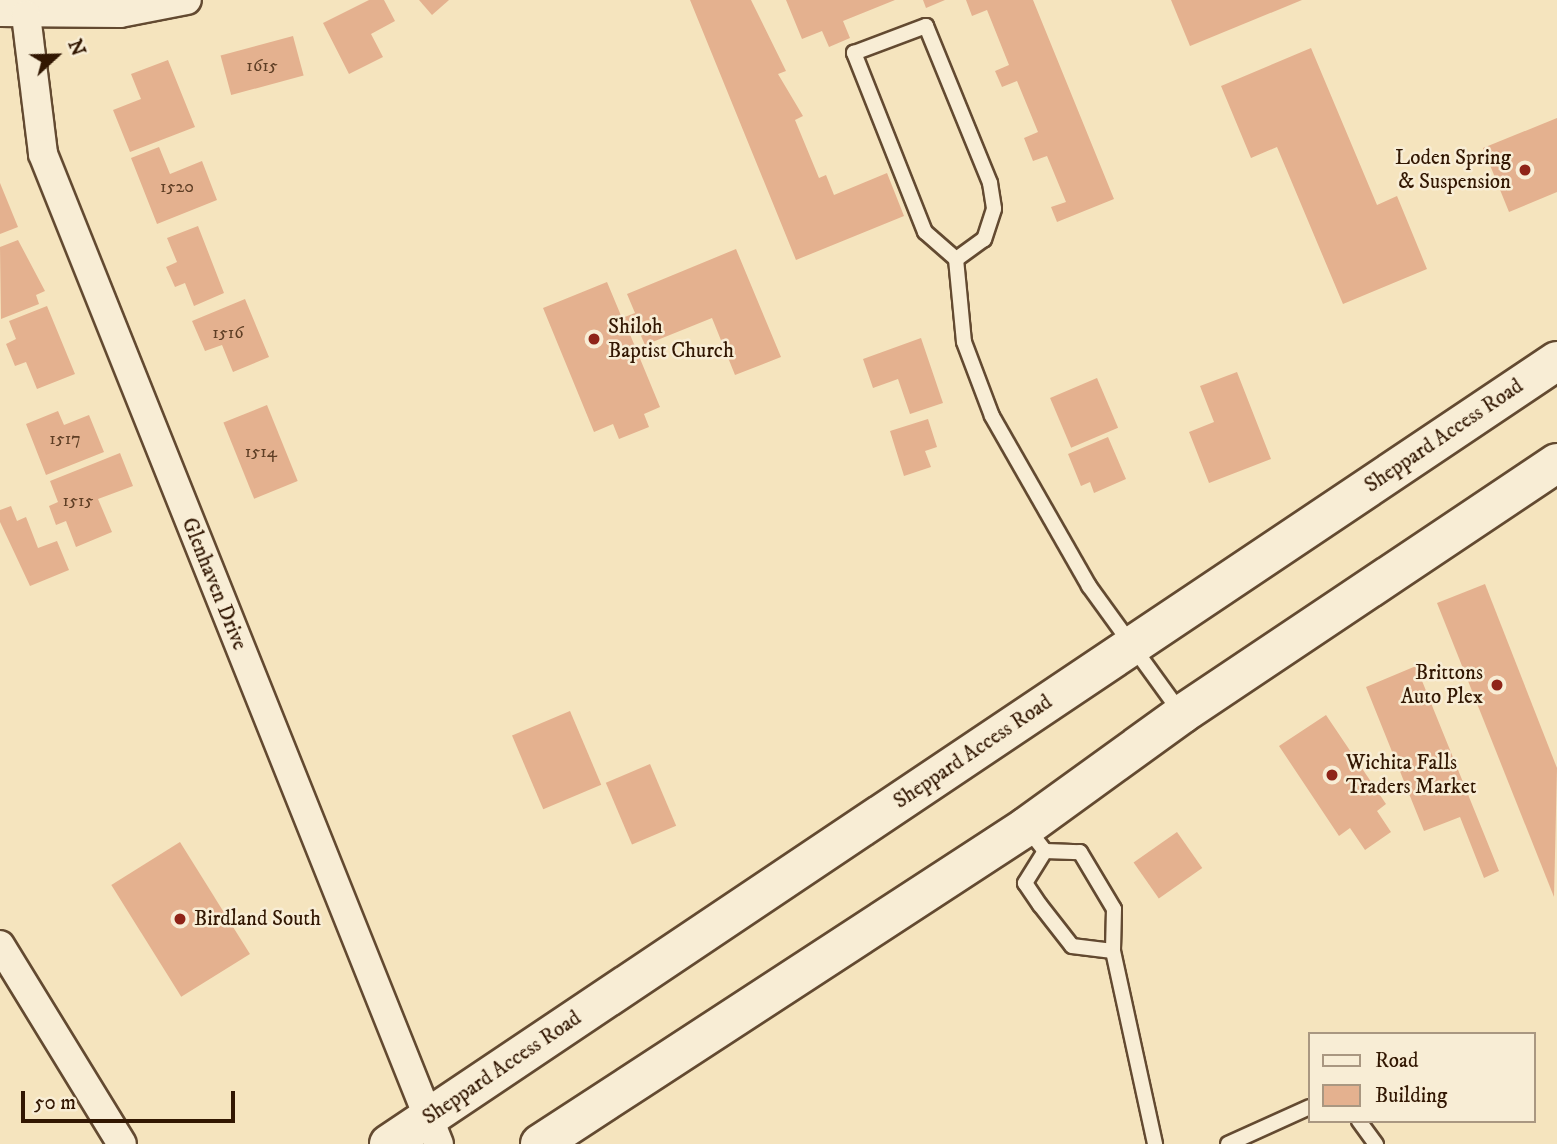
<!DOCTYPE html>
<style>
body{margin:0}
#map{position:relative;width:1557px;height:1144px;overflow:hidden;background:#f5e4be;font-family:"IM FELL DW Pica",serif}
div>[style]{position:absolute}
.building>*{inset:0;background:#e4b18f;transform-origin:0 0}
.roads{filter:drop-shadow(2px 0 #634a31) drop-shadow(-2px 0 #634a31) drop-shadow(0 2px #634a31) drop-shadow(0 -2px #634a31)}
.lane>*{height:14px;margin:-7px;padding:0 7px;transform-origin:7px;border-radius:7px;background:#f8edd5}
.street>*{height:28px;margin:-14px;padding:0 14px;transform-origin:14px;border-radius:14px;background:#f8edd5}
.secondary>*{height:38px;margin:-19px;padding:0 19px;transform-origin:19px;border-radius:19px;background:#f8edd5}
.dots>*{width:19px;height:19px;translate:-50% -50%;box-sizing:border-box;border:4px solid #f8edd5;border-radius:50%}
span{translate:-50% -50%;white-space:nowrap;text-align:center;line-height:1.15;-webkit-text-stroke:5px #f8edd5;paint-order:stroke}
.number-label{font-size:18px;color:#5e3e25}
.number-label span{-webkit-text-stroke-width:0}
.poi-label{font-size:21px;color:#321702}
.right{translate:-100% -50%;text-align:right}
.left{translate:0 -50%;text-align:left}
.street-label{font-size:21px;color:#321702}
.legend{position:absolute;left:1308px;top:1032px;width:228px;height:91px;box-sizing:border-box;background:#f8edd5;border:2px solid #a99781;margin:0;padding:9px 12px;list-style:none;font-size:21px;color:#321702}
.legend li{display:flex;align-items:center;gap:14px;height:35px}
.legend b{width:35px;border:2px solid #a99781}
.north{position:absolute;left:21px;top:21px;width:70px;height:70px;-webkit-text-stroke:5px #f8edd5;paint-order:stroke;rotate:68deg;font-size:19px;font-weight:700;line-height:28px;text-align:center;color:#321702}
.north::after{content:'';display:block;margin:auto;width:24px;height:32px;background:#321702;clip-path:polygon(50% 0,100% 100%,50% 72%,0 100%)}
.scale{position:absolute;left:21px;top:1091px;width:214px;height:32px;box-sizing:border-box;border:4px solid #321702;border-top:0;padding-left:9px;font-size:21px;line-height:24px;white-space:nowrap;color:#321702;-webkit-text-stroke:5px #f8edd5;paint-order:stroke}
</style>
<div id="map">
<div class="building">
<i style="clip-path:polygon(369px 0,384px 0,395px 21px,371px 34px,383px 57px,349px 74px,323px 23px)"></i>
<i style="clip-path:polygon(419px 0,449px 0,432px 15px)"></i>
<i style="clip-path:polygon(690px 0,751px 0,786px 71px,778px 74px,803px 116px,795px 120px,819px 178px,826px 175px,834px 195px,887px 173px,904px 216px,796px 260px)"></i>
<i style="clip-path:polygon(786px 0,895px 0,843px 21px,850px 38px,829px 47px,822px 31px,802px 39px)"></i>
<i style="clip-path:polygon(923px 0,945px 0,926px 8px)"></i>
<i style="clip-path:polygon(966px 0,1033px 0,1114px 199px,1057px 222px,1051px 207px,1066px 202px,1047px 156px,1033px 161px,1024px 138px,1038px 132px,1017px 81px,1002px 87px,995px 71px,1009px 65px,987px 10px,972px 16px)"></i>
<i style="clip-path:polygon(1171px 0,1302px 0,1190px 46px)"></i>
<i style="left:293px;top:36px;width:41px;height:75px;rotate:75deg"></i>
<i style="clip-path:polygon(1311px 48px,1377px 205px,1397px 196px,1427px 269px,1343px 304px,1277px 147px,1251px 158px,1221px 86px)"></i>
<i style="clip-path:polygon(168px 60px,195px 127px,130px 152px,113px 110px,141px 99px,131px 74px)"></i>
<i style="clip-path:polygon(1557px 118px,1557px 192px,1509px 212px,1483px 148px)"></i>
<i style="clip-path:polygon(159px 147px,170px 174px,202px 161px,217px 200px,157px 224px,131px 158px)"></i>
<i style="clip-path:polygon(0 183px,18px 227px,0 234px)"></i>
<i style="clip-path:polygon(198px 226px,224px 293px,194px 306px,185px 283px,175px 287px,166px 267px,177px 262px,167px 238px)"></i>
<i style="clip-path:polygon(18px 240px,45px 291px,36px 295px,39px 304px,1px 319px,0 247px)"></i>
<i style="clip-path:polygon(736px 249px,781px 357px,735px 375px,712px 318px,645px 345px,638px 329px,629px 332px,660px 407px,644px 414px,649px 427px,619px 439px,613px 424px,594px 432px,543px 308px,607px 282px,622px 318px,635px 313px,627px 294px)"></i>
<i style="clip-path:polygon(245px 299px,269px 357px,233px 372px,222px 345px,205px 351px,192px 321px)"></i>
<i style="clip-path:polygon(47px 306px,75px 374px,37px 389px,26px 362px,15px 366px,6px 344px,16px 339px,9px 321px)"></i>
<i style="clip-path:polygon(921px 338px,943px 403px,910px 414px,898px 379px,873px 388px,863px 359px)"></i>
<i style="clip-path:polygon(1237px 372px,1271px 459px,1209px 483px,1189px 432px,1214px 422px,1200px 386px)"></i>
<i style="left:1097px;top:378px;width:54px;height:51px;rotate:67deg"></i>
<i style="left:267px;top:405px;width:82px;height:47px;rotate:68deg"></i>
<i style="clip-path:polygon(58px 411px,64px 425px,89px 415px,104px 452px,46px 475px,26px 424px)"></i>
<i style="clip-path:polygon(928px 419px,937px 447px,925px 451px,931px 467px,904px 476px,890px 431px)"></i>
<i style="clip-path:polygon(1108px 437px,1126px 479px,1094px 493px,1090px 482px,1081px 486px,1068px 454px)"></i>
<i style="clip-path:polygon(120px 453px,133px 486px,98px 499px,112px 532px,76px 547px,66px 521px,56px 525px,49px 506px,58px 502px,50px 481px)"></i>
<i style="clip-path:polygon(11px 506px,17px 521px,26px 517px,38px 548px,57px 541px,69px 570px,30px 586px,0 522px,0 510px)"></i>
<i style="clip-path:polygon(1485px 584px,1557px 768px,1554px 897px,1437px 603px)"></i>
<i style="clip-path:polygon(1416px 666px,1499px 871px,1484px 878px,1460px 817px,1424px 831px,1366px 687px)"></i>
<i style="left:570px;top:711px;width:80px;height:63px;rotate:67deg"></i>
<i style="clip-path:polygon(1326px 715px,1386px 804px,1377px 811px,1391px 832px,1365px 850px,1350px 828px,1339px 836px,1279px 746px)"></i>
<i style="left:650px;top:764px;width:67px;height:48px;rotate:67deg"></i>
<i style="left:1177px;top:832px;width:44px;height:53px;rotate:55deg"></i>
<i style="left:180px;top:842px;width:132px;height:81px;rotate:58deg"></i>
</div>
<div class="roads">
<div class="lane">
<i style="left:956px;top:259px;width:41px;rotate:-138.9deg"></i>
<i style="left:925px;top:232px;width:193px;rotate:-111.6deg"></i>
<i style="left:854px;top:53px;width:77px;rotate:-20.6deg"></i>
<i style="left:926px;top:26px;width:170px;rotate:67.8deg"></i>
<i style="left:990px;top:183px;width:26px;rotate:81deg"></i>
<i style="left:994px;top:209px;width:32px;rotate:108deg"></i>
<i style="left:984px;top:239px;width:34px;rotate:144deg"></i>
<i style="left:956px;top:259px;width:83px;rotate:84.5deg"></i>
<i style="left:964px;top:342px;width:79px;rotate:69.3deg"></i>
<i style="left:992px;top:416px;width:196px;rotate:60.3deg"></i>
<i style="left:1089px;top:586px;width:157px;rotate:54.1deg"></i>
<i style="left:1027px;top:828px;width:29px;rotate:52deg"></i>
<i style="left:1045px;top:851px;width:35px;rotate:2deg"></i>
<i style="left:1080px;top:852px;width:66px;rotate:59.2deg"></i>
<i style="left:1114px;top:909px;width:42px;rotate:91.4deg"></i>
<i style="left:1113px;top:951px;width:198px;rotate:77.7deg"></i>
<i style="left:1045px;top:851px;width:38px;rotate:122deg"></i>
<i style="left:1025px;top:883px;width:27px;rotate:56deg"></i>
<i style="left:1040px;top:905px;width:52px;rotate:52deg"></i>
<i style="left:1072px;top:946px;width:41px;rotate:7deg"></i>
<i style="left:1359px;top:1121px;width:29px;rotate:54deg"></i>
<i style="left:1228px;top:1144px;width:90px;rotate:-24.3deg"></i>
</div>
<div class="street">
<i style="left:0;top:12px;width:120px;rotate:0.5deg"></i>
<i style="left:120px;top:13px;width:68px;rotate:-11deg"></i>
<i style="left:26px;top:15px;width:140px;rotate:83deg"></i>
<i style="left:43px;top:154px;width:1066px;rotate:68.2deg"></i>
<i style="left:0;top:945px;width:233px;rotate:58.5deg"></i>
</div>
<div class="secondary">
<i style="left:389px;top:1144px;width:1406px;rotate:-33.84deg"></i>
<i style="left:540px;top:1144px;width:580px;rotate:-33.11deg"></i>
<i style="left:1026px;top:827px;width:193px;rotate:-35.9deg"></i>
<i style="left:1182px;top:714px;width:451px;rotate:-33.8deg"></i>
</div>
</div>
<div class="dots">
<i style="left:1525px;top:170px;background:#8f2418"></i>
<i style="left:594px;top:339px;background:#8f2418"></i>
<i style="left:1497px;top:685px;background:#8f2418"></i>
<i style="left:1332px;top:775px;background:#8f2418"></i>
<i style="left:180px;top:919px;background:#8f2418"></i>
</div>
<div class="number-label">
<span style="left:262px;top:66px">1615</span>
<span style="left:177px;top:187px">1520</span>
<span style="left:228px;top:333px">1516</span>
<span style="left:65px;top:439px">1517</span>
<span style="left:261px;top:452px">1514</span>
<span style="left:78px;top:501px">1515</span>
</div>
<div class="poi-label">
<span class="right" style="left:1511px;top:170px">Loden Spring<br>&amp; Suspension</span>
<span class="left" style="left:608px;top:339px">Shiloh<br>Baptist Church</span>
<span class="right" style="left:1483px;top:685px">Brittons<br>Auto Plex</span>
<span class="left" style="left:1346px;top:775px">Wichita Falls<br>Traders Market</span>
<span class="left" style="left:194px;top:919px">Birdland South</span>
</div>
<div class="street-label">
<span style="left:1444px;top:436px;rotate:-34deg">Sheppard Access Road</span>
<span style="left:214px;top:584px;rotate:68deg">Glenhaven Drive</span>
<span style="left:973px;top:752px;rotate:-34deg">Sheppard Access Road</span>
<span style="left:502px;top:1068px;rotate:-34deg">Sheppard Access Road</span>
</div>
<ul class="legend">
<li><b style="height:9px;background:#f8edd5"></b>Road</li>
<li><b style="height:19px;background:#e4b18f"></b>Building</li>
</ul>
<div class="north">N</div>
<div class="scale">50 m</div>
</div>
